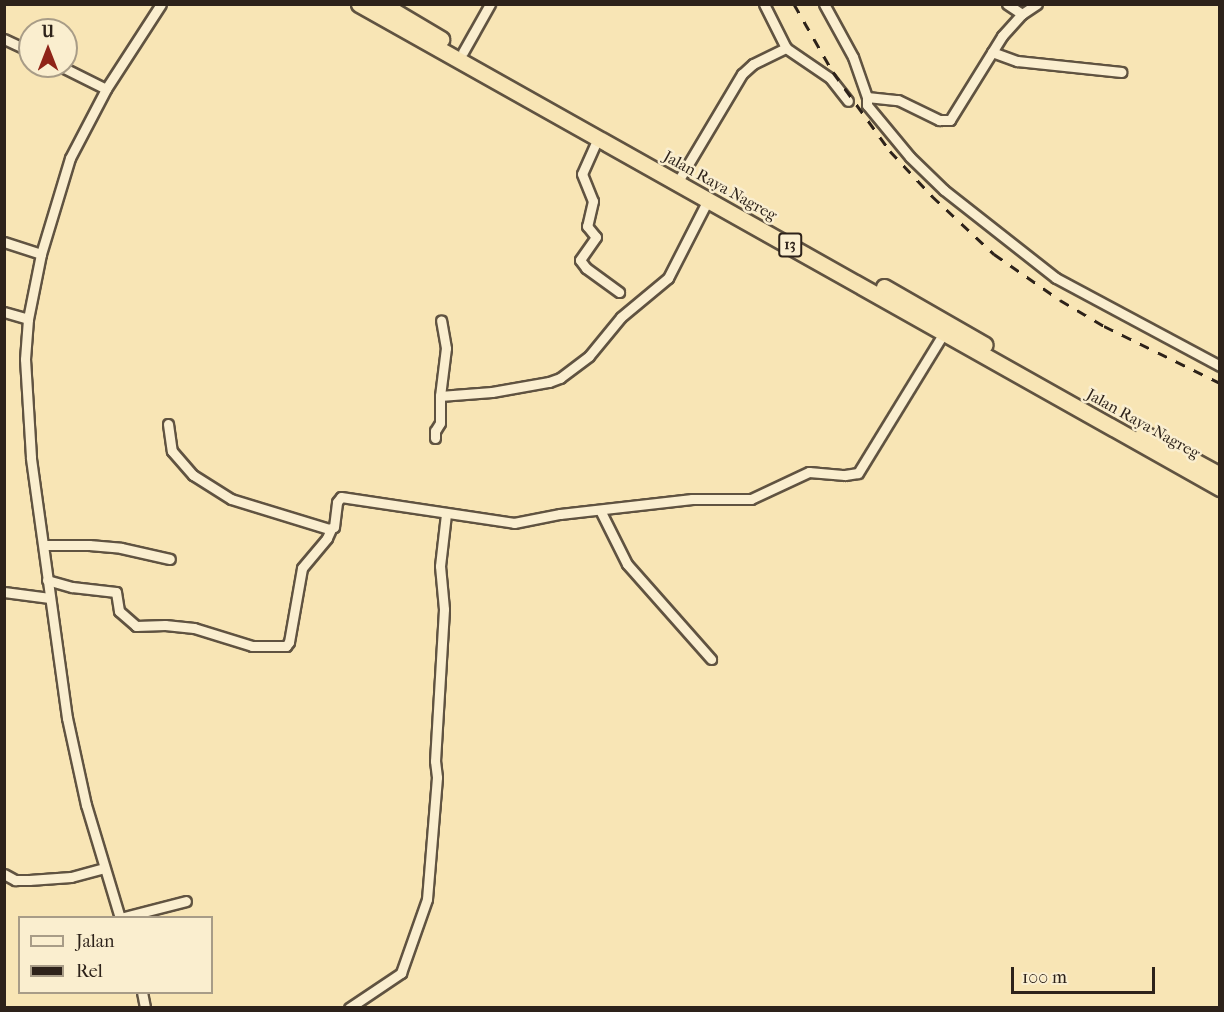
<!DOCTYPE html>
<style>
body{margin:0}
#map{position:relative;width:1224px;height:1012px;overflow:hidden;background:#f8e5b5;font-family:"IM FELL French Canon",serif}
div>[style]{position:absolute}
.roads{filter:drop-shadow(2px 0 #605341) drop-shadow(-2px 0 #605341) drop-shadow(0 2px #605341) drop-shadow(0 -2px #605341)}
.minor>*{height:9px;margin:-4.5px;padding:0 4.5px;transform-origin:4.5px;border-radius:4.5px;background:#faeecf}
.trunk>*{height:15px;margin:-7.5px;padding:0 7.5px;transform-origin:7.5px;border-radius:7.5px;background:#f8e5b5}
.rail>*{height:3px;margin-top:-1.5px;transform-origin:0;background:repeating-linear-gradient(90deg,#2d221a 0 10px,transparent 0 20px)}
span{translate:-50% -50%;white-space:nowrap;text-align:center;line-height:1.15;-webkit-text-stroke:5px #faeecf;paint-order:stroke}
.shield-label span{padding:2px 4px;background:#faeecf;border:2px solid;border-radius:4px;-webkit-text-stroke-width:0}
.shield-label{font-size:15px;color:#2d221a;font-weight:700}
.street-label{font-size:16px;color:#2d221a}
.frame{position:absolute;inset:0;border:6px solid #2d221a;pointer-events:none}
.legend{position:absolute;left:18px;top:916px;width:195px;height:78px;box-sizing:border-box;background:#faeecf;border:2px solid #a89c87;margin:0;padding:8px 10px;list-style:none;font-size:18px;color:#2d221a}
.legend li{display:flex;align-items:center;gap:12px;height:30px}
.legend b{width:30px;border:2px solid #a89c87}
.north{position:absolute;left:18px;top:18px;width:60px;height:60px;box-sizing:border-box;background:#faeecf;border:2px solid #a89c87;border-radius:50%;rotate:0deg;font-size:16px;font-weight:700;line-height:24px;text-align:center;color:#2d221a}
.north::after{content:'';display:block;margin:auto;width:21px;height:27px;background:#8f2418;clip-path:polygon(50% 0,100% 100%,50% 72%,0 100%)}
.scale{position:absolute;left:1011px;top:967px;width:144px;height:27px;box-sizing:border-box;border:3px solid #2d221a;border-top:0;padding-left:8px;font-size:18px;line-height:21px;white-space:nowrap;color:#2d221a;-webkit-text-stroke:4px #faeecf;paint-order:stroke}
</style>
<div id="map">
<div class="roads">
<div class="minor">
<i style="left:764px;top:4px;width:49px;rotate:63.4deg"></i>
<i style="left:786px;top:48px;width:53px;rotate:34.3deg"></i>
<i style="left:830px;top:78px;width:29px;rotate:52deg"></i>
<i style="left:824px;top:4px;width:60px;rotate:61.3deg"></i>
<i style="left:853px;top:57px;width:42px;rotate:70.7deg"></i>
<i style="left:867px;top:97px;width:8px;rotate:90deg"></i>
<i style="left:867px;top:105px;width:67px;rotate:50.4deg"></i>
<i style="left:910px;top:157px;width:47px;rotate:44.1deg"></i>
<i style="left:944px;top:190px;width:142px;rotate:38.2deg"></i>
<i style="left:1056px;top:278px;width:186px;rotate:28.2deg"></i>
<i style="left:1007px;top:4px;width:18px;rotate:34deg"></i>
<i style="left:4px;top:39px;width:29px;rotate:25deg"></i>
<i style="left:463px;top:52px;width:55px;rotate:-60.6deg"></i>
<i style="left:992px;top:52px;width:27px;rotate:20deg"></i>
<i style="left:1017px;top:61px;width:105px;rotate:6deg"></i>
<i style="left:60px;top:66px;width:51px;rotate:26.6deg"></i>
<i style="left:867px;top:97px;width:31px;rotate:6deg"></i>
<i style="left:898px;top:100px;width:46px;rotate:26deg"></i>
<i style="left:939px;top:120px;width:11px"></i>
<i style="left:950px;top:120px;width:99px;rotate:-58.2deg"></i>
<i style="left:1002px;top:36px;width:30px;rotate:-48deg"></i>
<i style="left:1022px;top:14px;width:18px;rotate:-34deg"></i>
<i style="left:598px;top:138px;width:39px;rotate:114deg"></i>
<i style="left:582px;top:174px;width:29px;rotate:68deg"></i>
<i style="left:593px;top:201px;width:26px;rotate:103deg"></i>
<i style="left:587px;top:226px;width:14px;rotate:51deg"></i>
<i style="left:596px;top:237px;width:28px;rotate:125deg"></i>
<i style="left:580px;top:260px;width:10px;rotate:53deg"></i>
<i style="left:586px;top:268px;width:41px;rotate:36deg"></i>
<i style="left:677px;top:183px;width:127px;rotate:-59.2deg"></i>
<i style="left:742px;top:74px;width:15px;rotate:-42deg"></i>
<i style="left:753px;top:64px;width:37px;rotate:-26deg"></i>
<i style="left:4px;top:242px;width:39px;rotate:18deg"></i>
<i style="left:4px;top:312px;width:25px;rotate:16deg"></i>
<i style="left:440px;top:396px;width:48px;rotate:-82.9deg"></i>
<i style="left:446px;top:348px;width:28px;rotate:-100deg"></i>
<i style="left:168px;top:424px;width:27px;rotate:82deg"></i>
<i style="left:172px;top:451px;width:32px;rotate:49deg"></i>
<i style="left:193px;top:475px;width:45px;rotate:32.3deg"></i>
<i style="left:231px;top:499px;width:102px;rotate:17deg"></i>
<i style="left:329px;top:529px;width:5px;rotate:-22deg"></i>
<i style="left:334px;top:527px;width:25px;rotate:-83deg"></i>
<i style="left:337px;top:502px;width:6px;rotate:-51deg"></i>
<i style="left:341px;top:497px;width:175px;rotate:8.5deg"></i>
<i style="left:514px;top:523px;width:47px;rotate:-11.1deg"></i>
<i style="left:560px;top:514px;width:133px;rotate:-6.5deg"></i>
<i style="left:692px;top:499px;width:59px"></i>
<i style="left:751px;top:499px;width:64px;rotate:-25deg"></i>
<i style="left:809px;top:472px;width:36px;rotate:5deg"></i>
<i style="left:845px;top:475px;width:13px;rotate:-9deg"></i>
<i style="left:858px;top:473px;width:167px;rotate:-58.5deg"></i>
<i style="left:435px;top:438px;width:7px;rotate:-90deg"></i>
<i style="left:435px;top:431px;width:9px;rotate:-58deg"></i>
<i style="left:440px;top:423px;width:27px;rotate:-90deg"></i>
<i style="left:440px;top:396px;width:52px;rotate:-4.4deg"></i>
<i style="left:492px;top:392px;width:58px;rotate:-10deg"></i>
<i style="left:549px;top:382px;width:12px;rotate:-20deg"></i>
<i style="left:560px;top:378px;width:36px;rotate:-37deg"></i>
<i style="left:589px;top:356px;width:50px;rotate:-50.6deg"></i>
<i style="left:621px;top:317px;width:61px;rotate:-39.7deg"></i>
<i style="left:668px;top:278px;width:88px;rotate:-62.9deg"></i>
<i style="left:600px;top:510px;width:60px;rotate:63.4deg"></i>
<i style="left:627px;top:564px;width:127px;rotate:48.5deg"></i>
<i style="left:44px;top:545px;width:45px"></i>
<i style="left:89px;top:545px;width:32px;rotate:5deg"></i>
<i style="left:121px;top:548px;width:50px;rotate:12.7deg"></i>
<i style="left:47px;top:580px;width:26px;rotate:16deg"></i>
<i style="left:72px;top:587px;width:44px;rotate:6.5deg"></i>
<i style="left:116px;top:592px;width:19px;rotate:81deg"></i>
<i style="left:119px;top:611px;width:23px;rotate:41deg"></i>
<i style="left:136px;top:626px;width:29px;rotate:-2deg"></i>
<i style="left:165px;top:625px;width:29px;rotate:6deg"></i>
<i style="left:194px;top:628px;width:61px;rotate:17.2deg"></i>
<i style="left:252px;top:646px;width:34px"></i>
<i style="left:286px;top:646px;width:5px;rotate:-53deg"></i>
<i style="left:289px;top:642px;width:75px;rotate:-80deg"></i>
<i style="left:302px;top:568px;width:39px;rotate:-50deg"></i>
<i style="left:327px;top:538px;width:10px;rotate:-66deg"></i>
<i style="left:4px;top:592px;width:46px;rotate:7.4deg"></i>
<i style="left:4px;top:874px;width:13px;rotate:29deg"></i>
<i style="left:15px;top:880px;width:14px"></i>
<i style="left:29px;top:880px;width:42px;rotate:-4.1deg"></i>
<i style="left:71px;top:877px;width:34px;rotate:-15deg"></i>
<i style="left:120px;top:918px;width:118px;rotate:-106.7deg"></i>
<i style="left:86px;top:805px;width:89px;rotate:-102.3deg"></i>
<i style="left:67px;top:718px;width:263px;rotate:-97.9deg"></i>
<i style="left:31px;top:457px;width:98px;rotate:-93.5deg"></i>
<i style="left:25px;top:359px;width:40px;rotate:-85.7deg"></i>
<i style="left:28px;top:319px;width:66px;rotate:-78.7deg"></i>
<i style="left:41px;top:254px;width:100px;rotate:-73.2deg"></i>
<i style="left:70px;top:158px;width:78px;rotate:-62.4deg"></i>
<i style="left:106px;top:89px;width:101px;rotate:-57.1deg"></i>
<i style="left:120px;top:918px;width:68px;rotate:-14.4deg"></i>
<i style="left:142px;top:992px;width:16px;rotate:79deg"></i>
<i style="left:349px;top:1008px;width:63px;rotate:-33.9deg"></i>
<i style="left:401px;top:973px;width:78px;rotate:-70.6deg"></i>
<i style="left:427px;top:899px;width:122px;rotate:-85.3deg"></i>
<i style="left:437px;top:777px;width:16px;rotate:-97deg"></i>
<i style="left:435px;top:761px;width:152px;rotate:-86.6deg"></i>
<i style="left:444px;top:609px;width:43px;rotate:-95.3deg"></i>
<i style="left:440px;top:566px;width:52px;rotate:-83.4deg"></i>
</div>
<div class="trunk">
<i style="left:359px;top:4px;width:988px;rotate:29.34deg"></i>
<i style="left:382px;top:4px;width:69px;rotate:30.7deg"></i>
<i style="left:884px;top:287px;width:116px;rotate:29.9deg"></i>
<i style="left:1143px;top:433px;width:88px;rotate:28.6deg"></i>
</div>
</div>
<div class="rail">
<i style="left:794px;top:4px;width:78px;rotate:60.2deg"></i>
<i style="left:833px;top:72px;width:97px;rotate:54.2deg"></i>
<i style="left:890px;top:151px;width:62px;rotate:47deg"></i>
<i style="left:932px;top:196px;width:85px;rotate:43.1deg"></i>
<i style="left:994px;top:254px;width:80px;rotate:34.9deg"></i>
<i style="left:1060px;top:300px;width:51px;rotate:30.6deg"></i>
<i style="left:1104px;top:326px;width:129px;rotate:26.2deg"></i>
</div>
<div class="shield-label">
<span style="left:790px;top:245px">13</span>
</div>
<div class="street-label">
<span style="left:720px;top:186px;rotate:29deg">Jalan Raya Nagreg</span>
<span style="left:1143px;top:424px;rotate:29deg">Jalan Raya Nagreg</span>
</div>
<div class="frame"></div>
<ul class="legend">
<li><b style="height:8px;background:#faeecf"></b>Jalan</li>
<li><b style="height:8px;background:#2d221a"></b>Rel</li>
</ul>
<div class="north">U</div>
<div class="scale">100 m</div>
</div>
